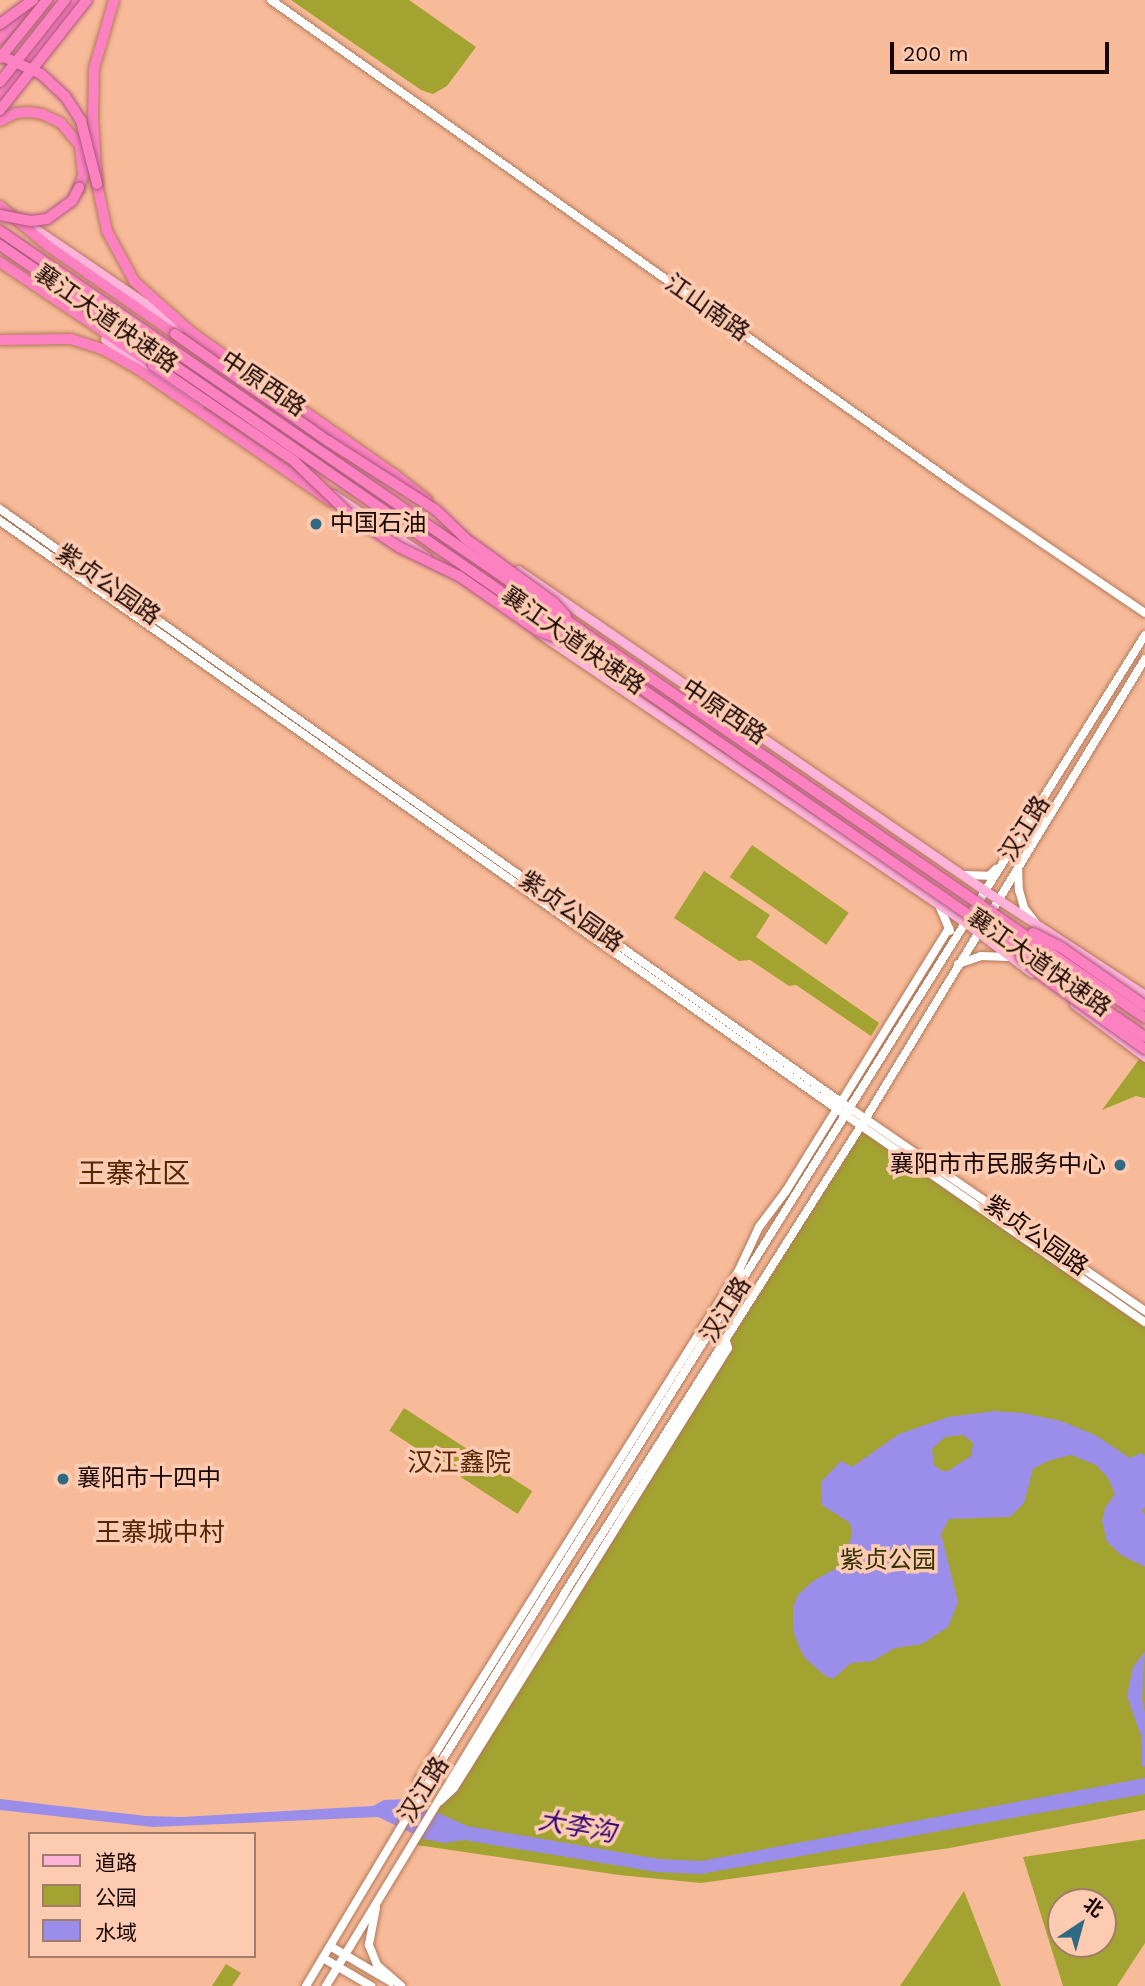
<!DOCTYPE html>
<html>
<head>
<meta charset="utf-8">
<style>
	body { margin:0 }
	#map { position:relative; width:1145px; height:1986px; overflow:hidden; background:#f8bb9a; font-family:"Work Sans","Noto Sans SC",sans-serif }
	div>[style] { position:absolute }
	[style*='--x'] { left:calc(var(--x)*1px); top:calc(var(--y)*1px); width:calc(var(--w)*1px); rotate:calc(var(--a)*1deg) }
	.green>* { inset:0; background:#a3a331; transform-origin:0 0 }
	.water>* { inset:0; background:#9b8dea }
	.roads { filter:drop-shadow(0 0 2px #b2795a) drop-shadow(0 0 2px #b2795a) }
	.secondary>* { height:8px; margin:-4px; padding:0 4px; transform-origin:4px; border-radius:4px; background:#fff }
	.primary>* { height:9px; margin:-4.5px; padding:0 4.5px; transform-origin:4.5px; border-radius:4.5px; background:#fdb3da }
	.highway>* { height:10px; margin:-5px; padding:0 5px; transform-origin:5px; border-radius:5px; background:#fb81c1 }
	.bridges { filter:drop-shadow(0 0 2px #ac567d) drop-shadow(0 0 2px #ac567d) }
	.highway-bridge>* { height:10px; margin:-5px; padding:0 5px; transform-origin:5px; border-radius:5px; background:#fb81c1 }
	.dots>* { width:19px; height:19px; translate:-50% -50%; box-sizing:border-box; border:4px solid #fdcbb1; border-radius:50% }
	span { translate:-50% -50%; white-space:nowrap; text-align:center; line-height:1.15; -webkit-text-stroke:7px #fdcbb1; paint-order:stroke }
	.street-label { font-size:24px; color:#190500 }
	.poi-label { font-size:24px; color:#190500 }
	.left { translate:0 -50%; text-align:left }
	.right { translate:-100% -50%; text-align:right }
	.park-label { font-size:24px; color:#313100 }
	.neighbourhood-label { font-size:26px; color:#562504 }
	.water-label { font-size:26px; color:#310476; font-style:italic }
	.quarter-label { font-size:28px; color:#562504 }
	.legend { position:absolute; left:28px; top:1832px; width:228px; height:126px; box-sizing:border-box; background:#fdcbb1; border:2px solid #a27c6a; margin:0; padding:9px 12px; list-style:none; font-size:21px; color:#190500 }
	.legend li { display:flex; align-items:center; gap:14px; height:35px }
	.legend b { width:35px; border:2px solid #a27c6a }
	.north { position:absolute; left:1047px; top:1888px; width:70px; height:70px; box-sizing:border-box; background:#fdcbb1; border:2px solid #a27c6a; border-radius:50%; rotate:36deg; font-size:19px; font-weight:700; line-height:28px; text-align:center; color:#190500 }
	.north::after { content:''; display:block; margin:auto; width:24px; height:32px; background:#2f6982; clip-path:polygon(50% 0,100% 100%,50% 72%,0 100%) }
	.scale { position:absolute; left:890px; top:42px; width:219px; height:32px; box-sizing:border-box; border:4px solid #190500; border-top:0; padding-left:9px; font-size:21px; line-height:24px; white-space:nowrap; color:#190500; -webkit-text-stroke:5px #fdcbb1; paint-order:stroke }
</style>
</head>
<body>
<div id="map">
	<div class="green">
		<div style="clip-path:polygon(291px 0,409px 0,476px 47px,447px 86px,433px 94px,421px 90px)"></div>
		<div style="left:752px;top:845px;width:118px;height:39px;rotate:35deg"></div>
		<div style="clip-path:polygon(704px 871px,770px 915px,756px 937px,879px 1023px,871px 1036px,796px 985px,789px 986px,750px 960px,739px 961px,674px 918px)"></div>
		<div style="clip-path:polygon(1140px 1058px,1145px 1061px,1145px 1098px,1136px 1096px,1102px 1110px)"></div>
		<div style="clip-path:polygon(861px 1126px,898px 1155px,1145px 1326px,1145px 1810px,950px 1848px,701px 1883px,619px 1875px,410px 1844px)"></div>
		<div style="left:404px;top:1408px;width:153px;height:27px;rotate:33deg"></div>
		<div style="clip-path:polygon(evenodd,1145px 1839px,1145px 1943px,1117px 1986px,1063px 1986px,1023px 1857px,1145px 1839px,1061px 1902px,1103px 1902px,1103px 1944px,1061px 1944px,1061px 1902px)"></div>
		<div style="clip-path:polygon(964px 1891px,1001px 1986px,900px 1986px)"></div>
		<div style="clip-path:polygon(226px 1964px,241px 1973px,232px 1986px,212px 1986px)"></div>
	</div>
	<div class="water">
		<div style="clip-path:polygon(evenodd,995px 1411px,1023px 1413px,1061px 1421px,1095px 1435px,1130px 1458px,1141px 1453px,1145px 1456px,1145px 1507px,1142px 1511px,1145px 1515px,1145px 1567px,1121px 1555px,1107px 1542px,1102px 1521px,1105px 1508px,1115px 1494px,1108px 1478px,1096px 1465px,1071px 1455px,1048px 1461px,1033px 1469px,1024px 1503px,1010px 1517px,949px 1519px,941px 1534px,958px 1602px,948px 1627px,922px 1644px,895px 1648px,873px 1661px,851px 1663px,833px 1679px,824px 1675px,805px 1658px,799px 1647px,793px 1630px,793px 1607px,798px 1595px,813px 1581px,835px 1569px,845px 1559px,852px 1534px,850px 1523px,822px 1505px,821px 1482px,841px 1461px,852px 1467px,899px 1434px,948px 1417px,995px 1411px,963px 1435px,973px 1443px,971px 1456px,948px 1471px,942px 1471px,934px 1465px,932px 1449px,945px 1437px,963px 1435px)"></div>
		<div style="clip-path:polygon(1145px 1651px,1142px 1699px,1145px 1712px,1145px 1766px,1142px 1767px,1142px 1739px,1127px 1696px,1133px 1667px)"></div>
		<div style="clip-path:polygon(1145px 1778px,1145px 1794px,701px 1874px,656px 1872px,464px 1840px,444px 1843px,424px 1839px,378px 1817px,153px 1827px,0 1810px,0 1799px,146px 1816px,182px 1817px,373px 1806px,384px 1800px,408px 1799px,467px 1826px,659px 1859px,701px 1861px)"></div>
	</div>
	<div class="roads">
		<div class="secondary">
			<div style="--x:271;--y:0;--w:845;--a:35.27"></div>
			<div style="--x:961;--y:488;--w:222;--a:34.2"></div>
			<div style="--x:0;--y:509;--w:1029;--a:35.19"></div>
			<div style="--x:841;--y:1102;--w:369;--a:34.5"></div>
			<div style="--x:0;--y:521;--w:1023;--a:35.09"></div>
			<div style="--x:837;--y:1109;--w:374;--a:34.7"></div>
			<div style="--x:1018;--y:866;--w:24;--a:88"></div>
			<div style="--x:1019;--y:890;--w:19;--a:74"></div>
			<div style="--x:1024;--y:908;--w:18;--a:52"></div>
			<div style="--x:964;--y:875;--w:25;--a:2"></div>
			<div style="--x:989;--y:876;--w:10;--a:-45"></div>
			<div style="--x:939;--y:905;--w:28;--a:67"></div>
			<div style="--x:958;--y:964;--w:24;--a:-19"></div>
			<div style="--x:981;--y:956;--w:28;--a:2"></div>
			<div style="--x:419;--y:1797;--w:16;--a:-94"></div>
			<div style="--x:418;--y:1781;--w:603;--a:-57.86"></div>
			<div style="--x:739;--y:1270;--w:47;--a:-65.1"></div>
			<div style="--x:759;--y:1227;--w:45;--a:-53.1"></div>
			<div style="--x:786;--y:1191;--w:309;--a:-58.2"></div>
			<div style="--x:440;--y:1801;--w:19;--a:-43"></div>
			<div style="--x:454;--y:1788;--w:518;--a:-58.09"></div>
			<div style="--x:728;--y:1348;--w:10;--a:-107"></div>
			<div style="--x:376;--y:1908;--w:38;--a:101"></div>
			<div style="--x:369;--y:1945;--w:22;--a:68"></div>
			<div style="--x:377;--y:1965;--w:32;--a:41"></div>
			<div style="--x:330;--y:1946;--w:71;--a:30.5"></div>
			<div style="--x:323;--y:1958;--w:56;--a:30.3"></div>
			<div style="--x:306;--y:1986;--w:220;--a:-59.1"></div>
			<div style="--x:419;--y:1797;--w:1370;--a:-58"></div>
			<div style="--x:326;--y:1986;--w:459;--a:-58.7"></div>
			<div style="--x:564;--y:1594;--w:564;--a:-57.61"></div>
			<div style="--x:866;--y:1118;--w:537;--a:-58.71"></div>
		</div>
		<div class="primary">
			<div style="--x:24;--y:221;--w:189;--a:34.2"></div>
			<div style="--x:105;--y:339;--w:115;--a:35.1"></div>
			<div style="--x:333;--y:494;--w:112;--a:33.7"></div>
			<div style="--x:518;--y:570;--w:569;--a:34.47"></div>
			<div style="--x:987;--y:892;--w:189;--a:33.1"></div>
			<div style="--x:539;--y:633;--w:516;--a:34.18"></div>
			<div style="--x:966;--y:923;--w:83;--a:37.1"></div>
			<div style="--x:1074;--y:1004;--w:89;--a:36.7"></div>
		</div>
		<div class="highway">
			<div style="--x:114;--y:0;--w:72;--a:106.2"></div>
			<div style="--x:94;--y:69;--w:49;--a:91.2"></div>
			<div style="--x:93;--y:118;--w:66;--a:86.5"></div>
			<div style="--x:97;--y:184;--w:48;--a:78"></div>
			<div style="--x:107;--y:231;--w:57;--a:61.6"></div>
			<div style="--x:134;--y:281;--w:76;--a:41.8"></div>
			<div style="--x:191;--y:332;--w:248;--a:35"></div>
			<div style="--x:394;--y:474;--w:42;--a:38.2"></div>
			<div style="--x:0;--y:39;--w:40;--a:-50"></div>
			<div style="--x:0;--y:97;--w:124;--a:-51.6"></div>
			<div style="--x:0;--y:121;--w:18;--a:-27"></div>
			<div style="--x:16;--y:113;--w:13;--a:-4"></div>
			<div style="--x:29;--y:112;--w:13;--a:9"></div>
			<div style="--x:42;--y:114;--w:21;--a:25"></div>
			<div style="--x:61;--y:123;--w:30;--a:50"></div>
			<div style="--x:80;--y:146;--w:29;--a:84"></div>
			<div style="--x:83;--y:175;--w:14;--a:107"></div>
			<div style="--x:0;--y:206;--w:62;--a:39.8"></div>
			<div style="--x:48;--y:246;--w:155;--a:34.7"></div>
			<div style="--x:0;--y:262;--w:184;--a:33.9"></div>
			<div style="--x:0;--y:340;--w:71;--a:-0.8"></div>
			<div style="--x:71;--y:339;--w:33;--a:18"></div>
			<div style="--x:102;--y:349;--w:41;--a:29.1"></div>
			<div style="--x:138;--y:369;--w:234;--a:34.4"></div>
		</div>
	</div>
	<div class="bridges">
		<div class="highway-bridge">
			<div style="--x:0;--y:24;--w:41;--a:-36"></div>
			<div style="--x:0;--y:55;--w:45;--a:24.9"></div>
			<div style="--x:41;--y:74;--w:33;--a:43"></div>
			<div style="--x:65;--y:96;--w:30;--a:57"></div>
			<div style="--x:81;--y:121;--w:65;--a:75.7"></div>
			<div style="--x:0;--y:58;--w:75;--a:-51"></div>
			<div style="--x:0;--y:82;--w:105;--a:-51.6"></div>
			<div style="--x:0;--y:110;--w:140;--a:-51.7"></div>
			<div style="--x:0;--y:215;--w:32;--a:11"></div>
			<div style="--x:31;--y:221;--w:16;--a:-7"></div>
			<div style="--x:47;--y:219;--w:31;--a:-36"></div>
			<div style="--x:72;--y:201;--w:15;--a:-62"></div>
			<div style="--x:0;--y:231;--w:1389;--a:34.5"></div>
			<div style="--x:0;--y:245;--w:1392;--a:34.67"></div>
			<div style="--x:175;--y:334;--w:187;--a:35"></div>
			<div style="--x:328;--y:441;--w:128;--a:32.6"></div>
			<div style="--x:436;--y:510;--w:42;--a:44"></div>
			<div style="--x:466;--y:539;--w:107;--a:35.9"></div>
			<div style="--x:553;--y:602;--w:19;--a:47"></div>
			<div style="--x:153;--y:365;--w:171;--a:34.2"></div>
			<div style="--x:294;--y:461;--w:75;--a:43.9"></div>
			<div style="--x:348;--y:513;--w:61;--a:33.7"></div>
			<div style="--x:399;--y:547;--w:67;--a:25.8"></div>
			<div style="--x:459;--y:576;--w:95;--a:34.7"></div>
			<div style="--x:537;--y:630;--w:26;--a:21"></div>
			<div style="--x:1033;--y:933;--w:33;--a:27"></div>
			<div style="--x:1062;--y:948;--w:101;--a:34.9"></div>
			<div style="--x:1021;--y:957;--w:32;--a:41"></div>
			<div style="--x:1045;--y:978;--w:123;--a:35.4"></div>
		</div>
	</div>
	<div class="dots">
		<div style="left:316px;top:524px;background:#2f6982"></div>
		<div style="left:1120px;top:1165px;background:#2f6982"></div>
		<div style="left:63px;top:1479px;background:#2f6982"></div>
	</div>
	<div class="street-label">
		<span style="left:707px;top:308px;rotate:35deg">江山南路</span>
		<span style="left:106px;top:319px;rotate:35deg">襄江大道快速路</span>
		<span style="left:263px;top:384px;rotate:34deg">中原西路</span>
		<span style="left:108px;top:585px;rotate:35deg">紫贞公园路</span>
		<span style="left:573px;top:641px;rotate:35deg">襄江大道快速路</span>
		<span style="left:724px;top:712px;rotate:34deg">中原西路</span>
		<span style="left:1025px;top:829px;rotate:-58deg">汉江路</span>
		<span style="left:571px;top:912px;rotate:35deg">紫贞公园路</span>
		<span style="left:1039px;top:963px;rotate:35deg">襄江大道快速路</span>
		<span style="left:1036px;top:1236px;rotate:35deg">紫贞公园路</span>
		<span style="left:726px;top:1310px;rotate:-58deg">汉江路</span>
		<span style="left:424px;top:1790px;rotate:-58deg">汉江路</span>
	</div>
	<div class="poi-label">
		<span class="left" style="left:330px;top:524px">中国石油</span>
		<span class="right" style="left:1106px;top:1165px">襄阳市市民服务中心</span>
		<span class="left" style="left:77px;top:1479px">襄阳市十四中</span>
	</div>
	<div class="park-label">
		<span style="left:888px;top:1561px">紫贞公园</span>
	</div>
	<div class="neighbourhood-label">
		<span style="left:459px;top:1463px">汉江鑫院</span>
		<span style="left:160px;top:1533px">王寨城中村</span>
	</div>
	<div class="water-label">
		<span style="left:577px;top:1827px;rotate:10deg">大李沟</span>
	</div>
	<div class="quarter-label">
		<span style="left:134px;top:1174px">王寨社区</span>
	</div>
	<ul class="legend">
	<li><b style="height:9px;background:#fdb3da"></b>道路</li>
	<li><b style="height:19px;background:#a3a331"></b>公园</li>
	<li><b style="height:19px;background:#9b8dea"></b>水域</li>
	</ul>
	<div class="north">北</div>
	<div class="scale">200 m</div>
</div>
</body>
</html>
